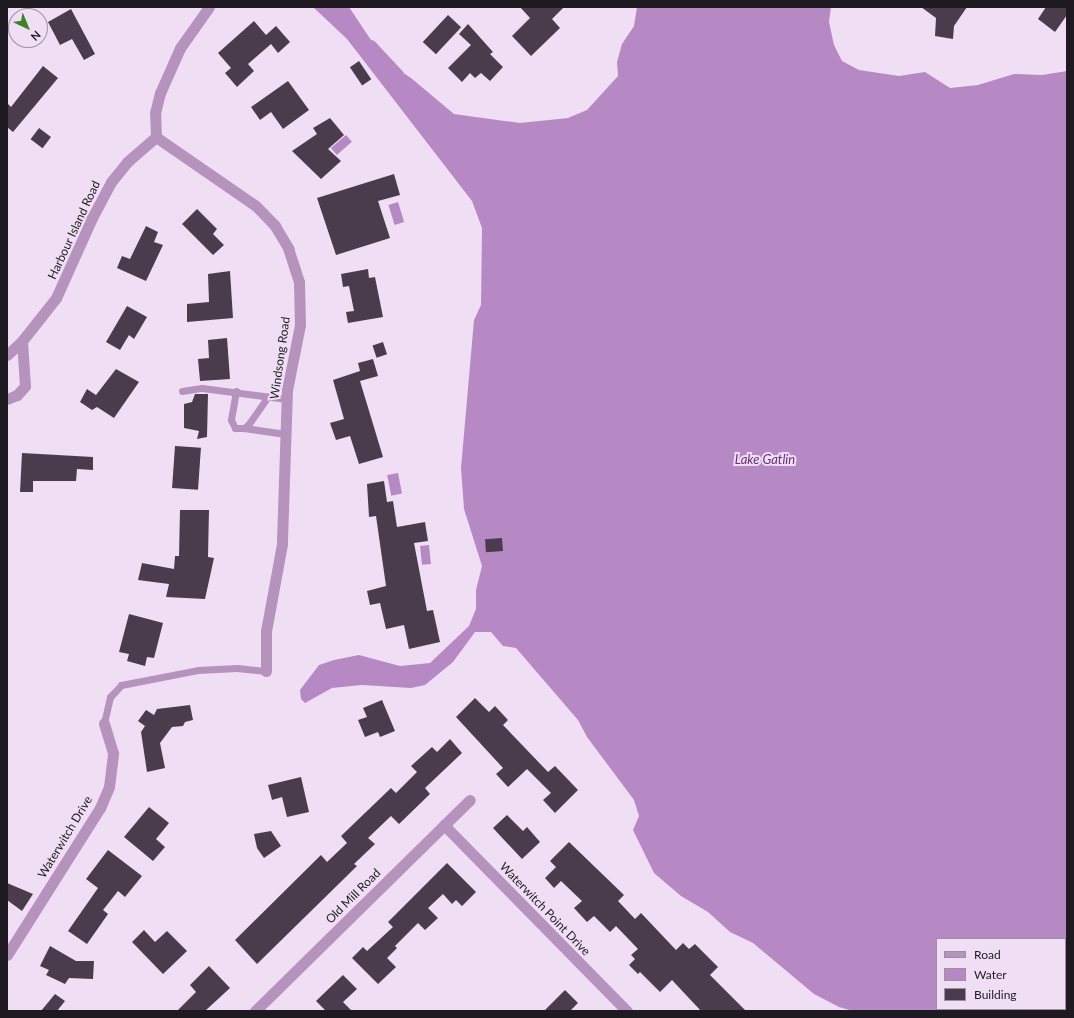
<!DOCTYPE html>
<html>
<head>
<meta charset="utf-8">
<style>
	body { margin:0 }
	#map { position:relative; width:1074px; height:1018px; overflow:hidden; background:#f0dff4; font-family:Lato,sans-serif }
	div>[style] { position:absolute }
	[style*='--x'] { left:calc(var(--x)*1px); top:calc(var(--y)*1px); width:calc(var(--w)*1px); rotate:calc(var(--a)*1deg) }
	.water>* { inset:0; background:#b789c4; transform-origin:0 0 }
	.canal>* { height:12px; margin:-6px; padding:0 6px; transform-origin:6px; border-radius:6px; background:#b789c4 }
	.building>* { inset:0; background:#4a3c4d; transform-origin:0 0 }
	.service>* { height:7px; margin:-3.5px; padding:0 3.5px; transform-origin:3.5px; border-radius:3.5px; background:#b593bd }
	.minor>* { height:11px; margin:-5.5px; padding:0 5.5px; transform-origin:5.5px; border-radius:5.5px; background:#b593bd }
	span { translate:-50% -50%; white-space:nowrap; text-align:center; line-height:1.15; -webkit-text-stroke:4px #f0dff4; paint-order:stroke }
	.street-label { font-size:12px; color:#1f1a21 }
	.water-label { font-size:13px; color:#692f77; font-style:italic }
	.frame { position:absolute; inset:0; border:8px solid #1f1a21; pointer-events:none }
	.legend { position:absolute; left:936px; top:938px; width:130px; height:72px; box-sizing:border-box; background:#f0dff4; border:1px solid #9c90a0; margin:0; padding:5px 7px; list-style:none; font-size:12px; color:#1f1a21 }
	.legend li { display:flex; align-items:center; gap:8px; height:20px }
	.legend b { width:20px; border:1px solid #9c90a0 }
	.north { position:absolute; left:8px; top:8px; width:40px; height:40px; box-sizing:border-box; background:#f0dff4; border:1px solid #9c90a0; border-radius:50%; rotate:136deg; font-size:11px; font-weight:700; line-height:16px; text-align:center; color:#1f1a21 }
	.north::after { content:''; display:block; margin:auto; width:14px; height:18px; background:#3c8226; clip-path:polygon(50% 0,100% 100%,50% 72%,0 100%) }
</style>
</head>
<body>
<div id="map">
	<div class="water">
		<div style="clip-path:polygon(evenodd,313px 7px,349px 7px,385px 61px,411px 78px,454px 114px,520px 123px,568px 118px,587px 110px,618px 76px,617px 62px,622px 44px,634px 26px,637px 7px,831px 7px,829px 22px,834px 45px,842px 61px,859px 70px,899px 76px,925px 72px,950px 88px,978px 85px,1014px 74px,1042px 75px,1067px 71px,1067px 1011px,853px 1011px,839px 1007px,814px 994px,753px 943px,730px 932px,708px 912px,681px 896px,654px 873px,633px 830px,639px 816px,634px 800px,587px 737px,578px 720px,516px 648px,503px 646px,491px 632px,475px 632px,453px 662px,425px 685px,411px 688px,362px 685px,332px 688px,305px 703px,301px 699px,300px 690px,319px 665px,334px 660px,359px 655px,400px 666px,430px 663px,469px 626px,476px 609px,476px 590px,482px 566px,464px 509px,461px 468px,474px 320px,481px 305px,482px 228px,472px 201px,347px 39px,313px 7px,937px 939px,1065px 939px,1065px 1009px,937px 1009px,937px 939px)"></div>
		<div style="left:346px;top:135px;width:9px;height:20px;rotate:49deg"></div>
		<div style="left:398px;top:202px;width:21px;height:10px;rotate:73deg"></div>
		<div style="left:398px;top:473px;width:21px;height:11px;rotate:79deg"></div>
		<div style="left:429px;top:545px;width:19px;height:9px;rotate:84deg"></div>
	</div>
	<div class="canal">
		<div style="--x:371;--y:46;--w:40;--a:47"></div>
	</div>
	<div class="building">
		<div style="clip-path:polygon(520px 7px,564px 7px,552px 19px,560px 28px,531px 56px,512px 36px,530px 18px)"></div>
		<div style="clip-path:polygon(921px 7px,967px 7px,954px 26px,953px 39px,935px 36px,936px 18px)"></div>
		<div style="clip-path:polygon(1046px 7px,1067px 7px,1067px 15px,1055px 32px,1038px 19px)"></div>
		<div style="clip-path:polygon(71px 9px,95px 54px,84px 60px,72px 39px,60px 45px,48px 22px)"></div>
		<div style="left:448px;top:15px;width:18px;height:37px;rotate:43deg"></div>
		<div style="clip-path:polygon(254px 21px,266px 35px,276px 26px,290px 42px,278px 53px,271px 44px,248px 64px,254px 71px,237px 87px,225px 73px,231px 68px,218px 53px)"></div>
		<div style="clip-path:polygon(468px 24px,493px 52px,490px 54px,503px 67px,490px 81px,481px 73px,475px 78px,470px 73px,462px 82px,448px 68px,471px 45px,459px 34px)"></div>
		<div style="left:359px;top:61px;width:22px;height:11px;rotate:56deg"></div>
		<div style="clip-path:polygon(43px 66px,58px 78px,13px 132px,7px 127px,7px 103px,11px 107px)"></div>
		<div style="clip-path:polygon(288px 81px,309px 110px,283px 129px,271px 112px,260px 120px,251px 107px)"></div>
		<div style="clip-path:polygon(330px 118px,344px 135px,328px 149px,341px 161px,321px 179px,292px 151px,317px 134px,313px 128px)"></div>
		<div style="left:39px;top:128px;width:15px;height:14px;rotate:37deg"></div>
		<div style="clip-path:polygon(394px 174px,400px 195px,378px 201px,390px 238px,336px 255px,317px 198px)"></div>
		<div style="clip-path:polygon(197px 209px,217px 229px,213px 234px,224px 245px,213px 255px,182px 224px)"></div>
		<div style="clip-path:polygon(146px 226px,158px 232px,154px 242px,163px 245px,146px 281px,117px 268px,122px 256px,130px 259px)"></div>
		<div style="clip-path:polygon(368px 269px,369px 278px,375px 277px,383px 317px,348px 323px,346px 312px,354px 311px,349px 286px,343px 287px,341px 274px)"></div>
		<div style="clip-path:polygon(230px 271px,233px 318px,187px 322px,187px 304px,209px 302px,208px 274px)"></div>
		<div style="clip-path:polygon(127px 306px,147px 317px,134px 339px,129px 335px,120px 350px,106px 342px)"></div>
		<div style="clip-path:polygon(227px 338px,230px 379px,200px 381px,198px 359px,209px 358px,208px 340px)"></div>
		<div style="left:383px;top:342px;width:13px;height:11px;rotate:72deg"></div>
		<div style="clip-path:polygon(373px 359px,378px 376px,360px 381px,383px 457px,359px 464px,350px 436px,336px 440px,330px 423px,344px 419px,333px 380px,360px 371px,358px 363px)"></div>
		<div style="clip-path:polygon(116px 369px,139px 382px,114px 418px,97px 407px,92px 410px,80px 402px,87px 389px,96px 395px)"></div>
		<div style="clip-path:polygon(195px 394px,208px 394px,207px 437px,197px 439px,199px 431px,184px 428px,184px 404px,192px 402px)"></div>
		<div style="left:175px;top:446px;width:26px;height:42px;rotate:4deg"></div>
		<div style="clip-path:polygon(22px 453px,93px 457px,93px 470px,77px 469px,76px 481px,33px 481px,33px 492px,20px 492px)"></div>
		<div style="clip-path:polygon(384px 481px,387px 502px,393px 501px,397px 527px,425px 522px,428px 541px,414px 543px,427px 611px,433px 610px,440px 642px,409px 649px,404px 625px,386px 629px,380px 603px,370px 605px,367px 591px,386px 586px,376px 516px,369px 517px,367px 484px)"></div>
		<div style="clip-path:polygon(180px 510px,209px 510px,208px 557px,214px 558px,205px 599px,166px 597px,169px 584px,138px 580px,142px 563px,174px 569px,175px 556px,179px 556px)"></div>
		<div style="left:502px;top:538px;width:13px;height:17px;rotate:86deg"></div>
		<div style="clip-path:polygon(129px 614px,163px 623px,154px 658px,147px 657px,145px 666px,127px 661px,129px 654px,119px 652px)"></div>
		<div style="clip-path:polygon(475px 698px,489px 712px,495px 706px,508px 720px,503px 725px,548px 772px,555px 766px,578px 790px,555px 813px,543px 800px,551px 793px,527px 769px,508px 787px,496px 774px,503px 768px,456px 717px)"></div>
		<div style="clip-path:polygon(382px 700px,395px 731px,380px 737px,378px 732px,365px 737px,358px 720px,367px 717px,363px 708px)"></div>
		<div style="clip-path:polygon(190px 705px,193px 720px,185px 722px,183px 726px,172px 727px,160px 743px,165px 768px,147px 772px,141px 732px,145px 726px,138px 721px,146px 710px,154px 715px,157px 709px)"></div>
		<div style="clip-path:polygon(450px 739px,462px 753px,425px 788px,430px 794px,399px 824px,391px 816px,368px 838px,375px 844px,354px 864px,357px 866px,257px 964px,235px 940px,321px 855px,327px 862px,347px 843px,341px 836px,391px 788px,396px 793px,417px 772px,411px 766px,432px 747px,437px 752px)"></div>
		<div style="clip-path:polygon(301px 777px,309px 812px,287px 817px,282px 797px,272px 800px,268px 785px)"></div>
		<div style="clip-path:polygon(149px 807px,169px 823px,156px 839px,165px 847px,153px 861px,124px 837px)"></div>
		<div style="clip-path:polygon(507px 815px,523px 831px,527px 827px,540px 842px,522px 859px,493px 828px)"></div>
		<div style="clip-path:polygon(271px 831px,281px 846px,264px 858px,257px 848px,254px 834px)"></div>
		<div style="clip-path:polygon(569px 842px,624px 895px,618px 901px,635px 919px,641px 913px,676px 950px,683px 943px,689px 949px,695px 944px,718px 967px,710px 975px,746px 1011px,701px 1011px,672px 980px,660px 992px,640px 972px,638px 974px,629px 965px,635px 959px,631px 955px,638px 949px,616px 926px,610px 932px,594px 916px,587px 922px,574px 908px,582px 901px,561px 881px,554px 888px,545px 878px,556px 867px,550px 861px)"></div>
		<div style="clip-path:polygon(108px 850px,142px 876px,125px 897px,118px 891px,103px 910px,108px 914px,87px 944px,68px 931px,98px 888px,86px 879px)"></div>
		<div style="clip-path:polygon(447px 863px,476px 892px,462px 906px,456px 900px,452px 904px,443px 894px,428px 908px,438px 918px,425px 930px,418px 923px,395px 946px,397px 948px,387px 958px,396px 967px,378px 984px,352px 958px,363px 947px,367px 951px,393px 927px,388px 922px)"></div>
		<div style="clip-path:polygon(7px 883px,33px 894px,22px 911px,7px 900px)"></div>
		<div style="clip-path:polygon(144px 930px,155px 942px,167px 931px,187px 951px,163px 974px,132px 942px)"></div>
		<div style="clip-path:polygon(50px 946px,76px 961px,94px 961px,93px 979px,69px 978px,65px 984px,46px 975px,49px 970px,40px 966px)"></div>
		<div style="clip-path:polygon(209px 966px,230px 988px,205px 1011px,177px 1011px,196px 992px,190px 985px)"></div>
		<div style="clip-path:polygon(343px 975px,357px 989px,343px 1002px,352px 1011px,326px 1011px,316px 1001px)"></div>
		<div style="clip-path:polygon(565px 990px,578px 1003px,570px 1011px,544px 1011px)"></div>
		<div style="clip-path:polygon(55px 994px,65px 1001px,57px 1011px,41px 1011px)"></div>
	</div>
	<div class="service">
		<div style="--x:182;--y:391;--w:20;--a:-9"></div>
		<div style="--x:202;--y:388;--w:86;--a:7.4"></div>
		<div style="--x:236;--y:391;--w:29;--a:100"></div>
		<div style="--x:231;--y:420;--w:9;--a:63"></div>
		<div style="--x:235;--y:428;--w:9;--a:0"></div>
		<div style="--x:244;--y:428;--w:5;--a:-37"></div>
		<div style="--x:248;--y:425;--w:35;--a:-55"></div>
		<div style="--x:244;--y:428;--w:42;--a:8.1"></div>
		<div style="--x:104;--y:723;--w:27;--a:-77"></div>
		<div style="--x:110;--y:697;--w:16;--a:-47"></div>
		<div style="--x:121;--y:685;--w:78;--a:-11"></div>
		<div style="--x:198;--y:670;--w:39;--a:-3"></div>
		<div style="--x:237;--y:668;--w:29;--a:6"></div>
	</div>
	<div class="minor">
		<div style="--x:156;--y:137;--w:121;--a:34.6"></div>
		<div style="--x:256;--y:206;--w:28;--a:46"></div>
		<div style="--x:275;--y:226;--w:26;--a:59"></div>
		<div style="--x:288;--y:248;--w:36;--a:72"></div>
		<div style="--x:299;--y:282;--w:43;--a:88.7"></div>
		<div style="--x:300;--y:325;--w:66;--a:101.3"></div>
		<div style="--x:287;--y:390;--w:154;--a:91.9"></div>
		<div style="--x:282;--y:544;--w:88;--a:100.4"></div>
		<div style="--x:266;--y:631;--w:40;--a:90"></div>
		<div style="--x:156;--y:137;--w:24;--a:-92"></div>
		<div style="--x:155;--y:113;--w:21;--a:-76"></div>
		<div style="--x:160;--y:93;--w:49;--a:-66"></div>
		<div style="--x:180;--y:48;--w:50;--a:-54.7"></div>
		<div style="--x:7;--y:355;--w:21;--a:-43"></div>
		<div style="--x:22;--y:341;--w:55;--a:-51.7"></div>
		<div style="--x:56;--y:298;--w:88;--a:-65.8"></div>
		<div style="--x:92;--y:218;--w:41;--a:-62.2"></div>
		<div style="--x:111;--y:182;--w:26;--a:-51"></div>
		<div style="--x:127;--y:162;--w:38;--a:-41"></div>
		<div style="--x:7;--y:399;--w:11;--a:-22"></div>
		<div style="--x:17;--y:395;--w:12;--a:-48"></div>
		<div style="--x:25;--y:386;--w:45;--a:-93.8"></div>
		<div style="--x:444;--y:825;--w:261;--a:45.5"></div>
		<div style="--x:7;--y:955;--w:174;--a:-57.7"></div>
		<div style="--x:100;--y:808;--w:23;--a:-67"></div>
		<div style="--x:109;--y:787;--w:34;--a:-83"></div>
		<div style="--x:113;--y:753;--w:31;--a:-107"></div>
		<div style="--x:255;--y:1011;--w:301;--a:-44.5"></div>
	</div>
	<div class="street-label">
		<span style="left:74px;top:230px;rotate:-65deg">Harbour Island Road</span>
		<span style="left:280px;top:358px;rotate:-82deg">Windsong Road</span>
		<span style="left:65px;top:837px;rotate:-59deg">Waterwitch Drive</span>
		<span style="left:353px;top:896px;rotate:-45deg">Old Mill Road</span>
		<span style="left:545px;top:909px;rotate:46deg">Waterwitch Point Drive</span>
	</div>
	<div class="water-label">
		<span style="left:765px;top:459px">Lake Gatlin</span>
	</div>
	<div class="frame"></div>
	<ul class="legend">
	<li><b style="height:5px;background:#b593bd"></b>Road</li>
	<li><b style="height:11px;background:#b789c4"></b>Water</li>
	<li><b style="height:11px;background:#4a3c4d"></b>Building</li>
	</ul>
	<div class="north">N</div>
</div>
</body>
</html>
